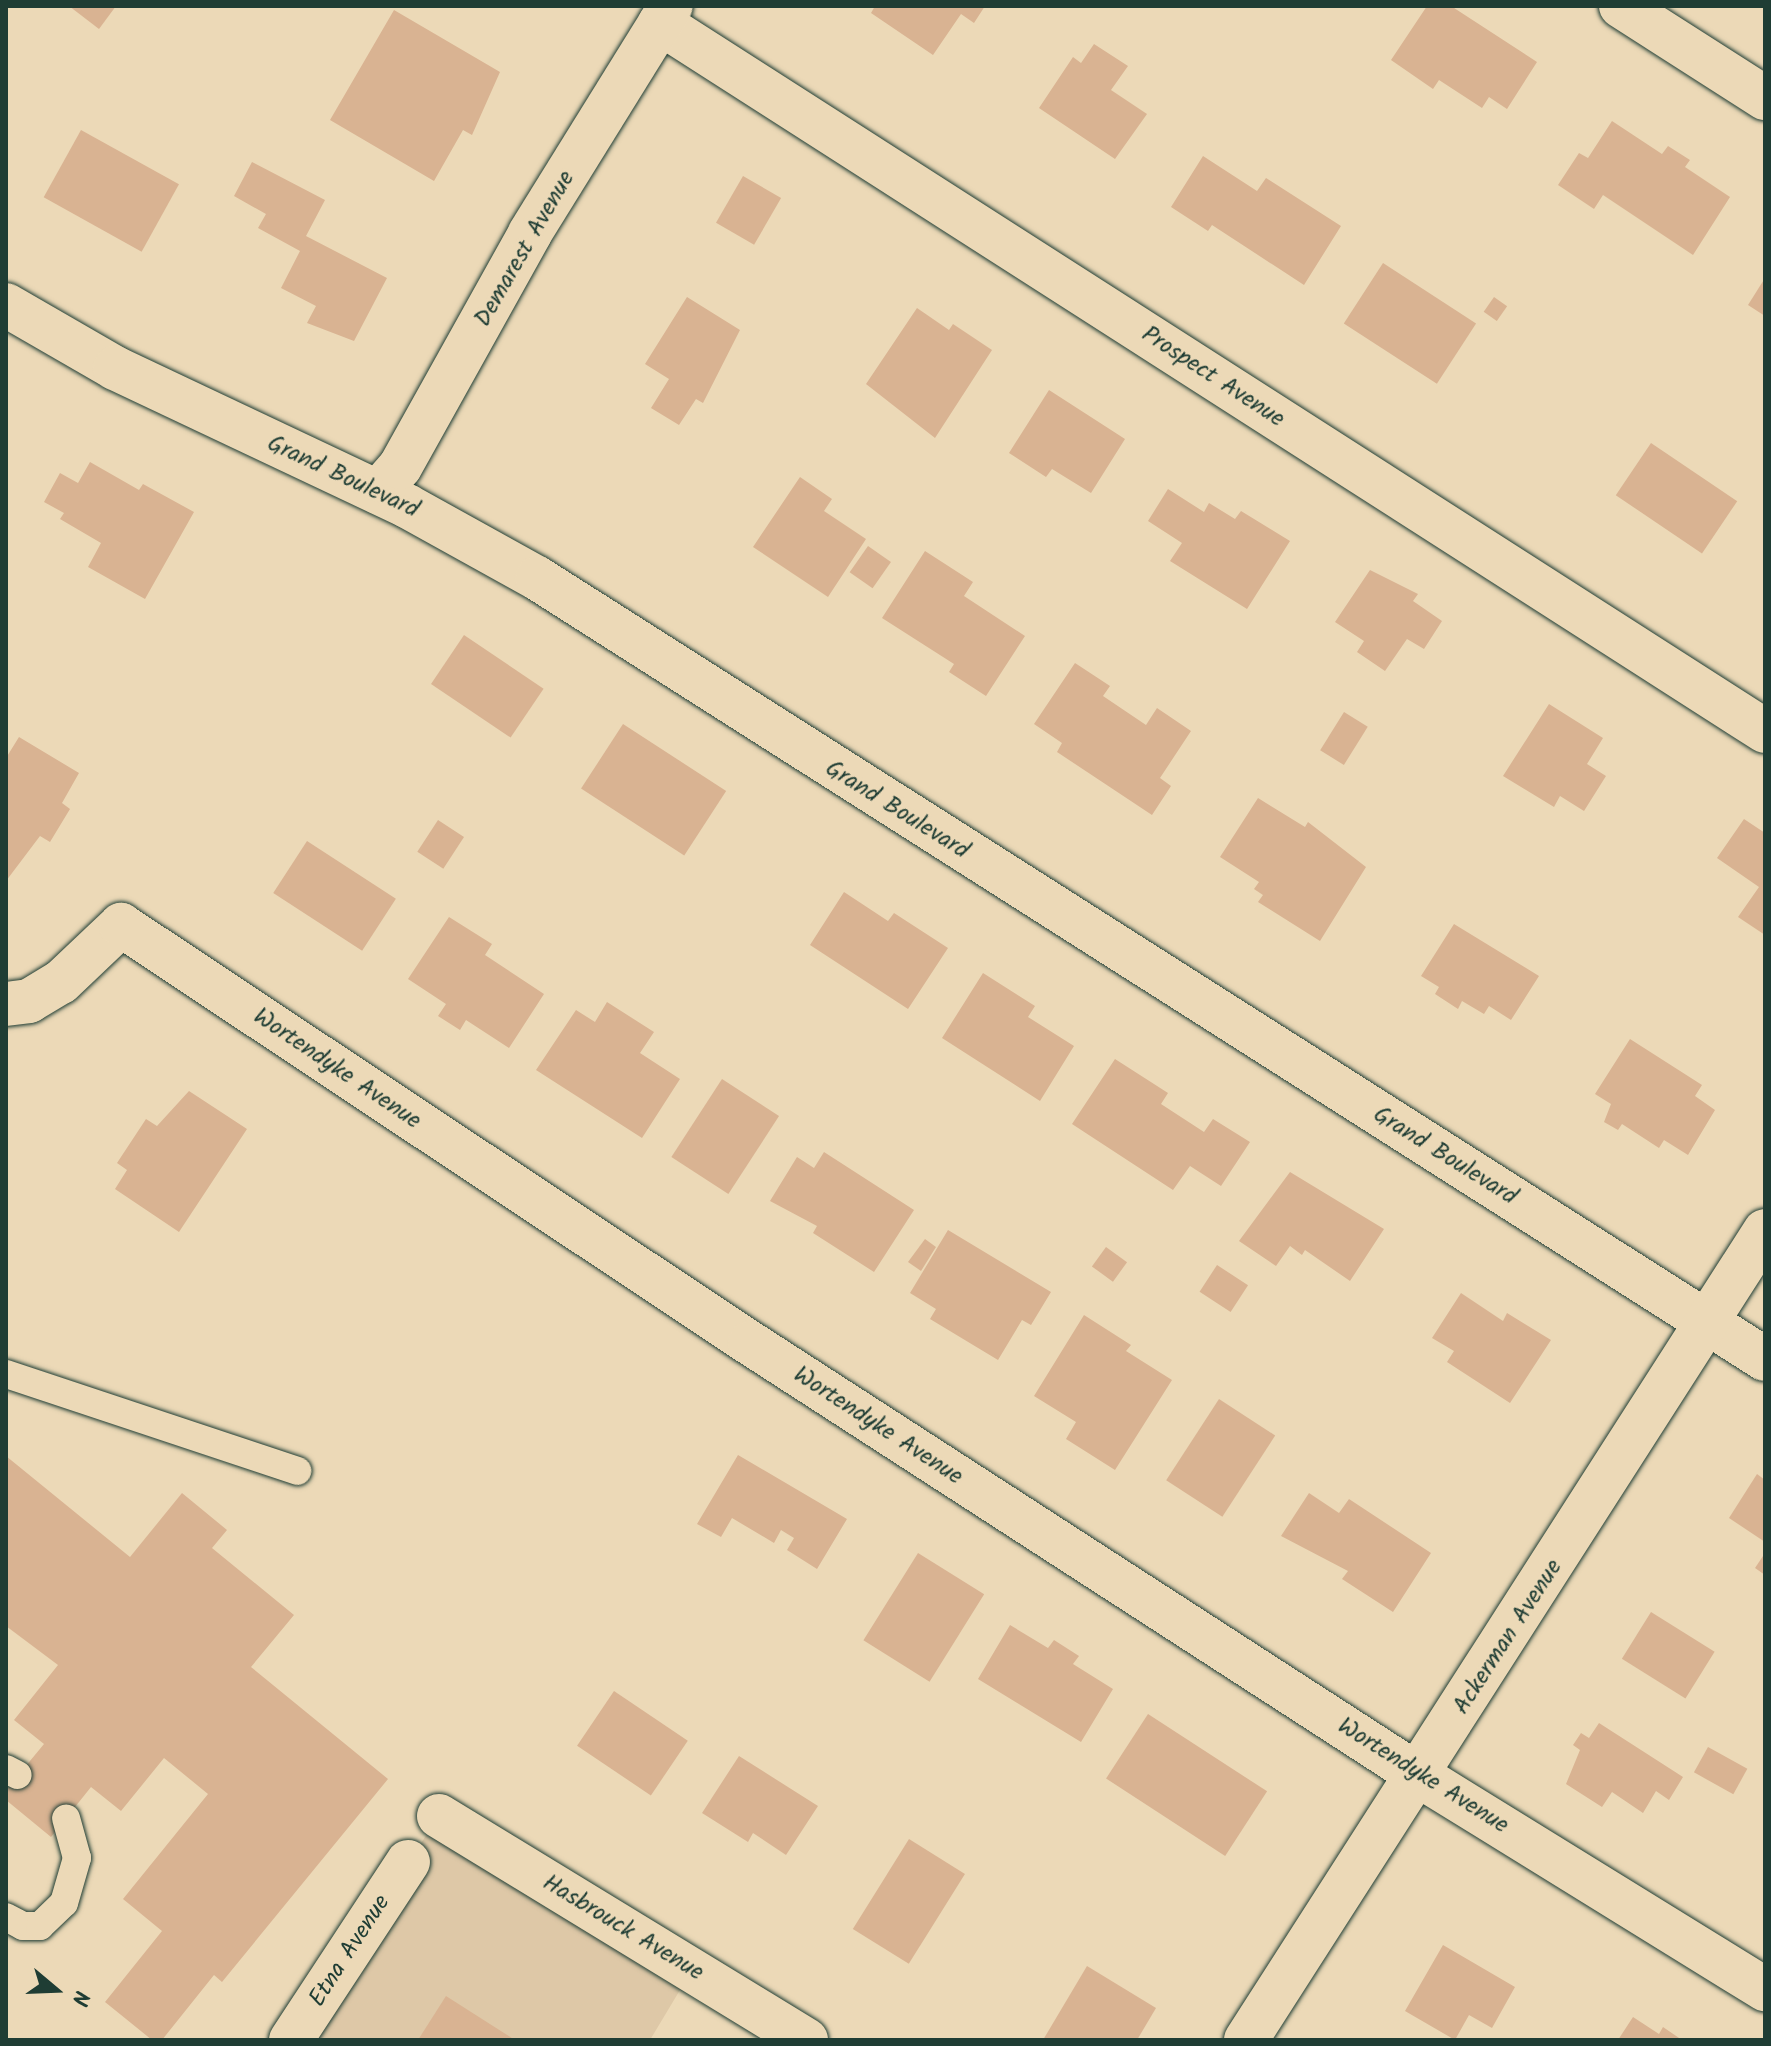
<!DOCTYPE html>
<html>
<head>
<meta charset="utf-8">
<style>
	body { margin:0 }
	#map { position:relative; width:1771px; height:2046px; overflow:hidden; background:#ecd9b7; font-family:Kalam,sans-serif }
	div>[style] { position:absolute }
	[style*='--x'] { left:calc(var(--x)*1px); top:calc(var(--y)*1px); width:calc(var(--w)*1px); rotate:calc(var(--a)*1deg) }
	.built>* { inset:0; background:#dec8a7 }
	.building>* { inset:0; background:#d9b392; transform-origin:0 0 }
	.roads { filter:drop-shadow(0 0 2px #1f3d34) drop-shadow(0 0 2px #1f3d34) }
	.lane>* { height:28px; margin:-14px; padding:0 14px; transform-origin:14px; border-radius:14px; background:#ecd9b7 }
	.street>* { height:44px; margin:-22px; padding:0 22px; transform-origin:22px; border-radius:22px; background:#ecd9b7 }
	span { translate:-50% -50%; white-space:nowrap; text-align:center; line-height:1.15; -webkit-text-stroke:6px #ecd9b7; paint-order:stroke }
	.street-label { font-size:24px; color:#1f3d34 }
	.frame { position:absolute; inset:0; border:8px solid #1f3d34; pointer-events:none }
	.north { position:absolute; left:16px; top:1950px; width:80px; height:80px; -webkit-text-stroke:6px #ecd9b7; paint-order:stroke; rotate:109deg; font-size:22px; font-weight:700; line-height:32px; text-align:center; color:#1f3d34 }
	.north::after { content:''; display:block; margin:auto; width:28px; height:36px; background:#1f3d34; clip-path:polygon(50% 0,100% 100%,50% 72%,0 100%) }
</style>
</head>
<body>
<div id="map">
	<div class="built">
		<div style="clip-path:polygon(439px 1816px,692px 1970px,650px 2040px,291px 2040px)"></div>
	</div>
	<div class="building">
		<div style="clip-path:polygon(69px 6px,116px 6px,99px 29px)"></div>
		<div style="clip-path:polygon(875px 6px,985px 6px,974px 23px,961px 14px,933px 55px,871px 13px)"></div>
		<div style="clip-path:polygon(1427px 6px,1451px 6px,1537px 62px,1507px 109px,1489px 97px,1482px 108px,1439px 80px,1433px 89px,1391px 60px)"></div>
		<div style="clip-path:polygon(394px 10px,500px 72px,472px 135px,463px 130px,434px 181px,330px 120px)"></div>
		<div style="clip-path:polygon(1094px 44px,1128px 66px,1111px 90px,1147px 114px,1115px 159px,1039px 108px,1073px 57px,1081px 63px)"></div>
		<div style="clip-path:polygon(1612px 121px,1662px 154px,1668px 146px,1690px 160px,1685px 167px,1730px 197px,1693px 255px,1603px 195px,1594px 209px,1558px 185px,1579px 153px,1588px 158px)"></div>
		<div style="left:81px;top:130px;width:112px;height:77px;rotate:29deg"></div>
		<div style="clip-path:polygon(1203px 156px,1257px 191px,1266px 178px,1341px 226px,1304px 285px,1212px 225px,1208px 231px,1171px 207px)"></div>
		<div style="clip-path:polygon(252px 162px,325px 200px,306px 236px,387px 278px,354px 341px,307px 323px,316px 306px,281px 288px,300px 251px,258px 228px,266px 214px,234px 196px)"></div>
		<div style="left:743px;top:176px;width:44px;height:54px;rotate:30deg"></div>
		<div style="left:1383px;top:263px;width:111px;height:72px;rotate:33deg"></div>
		<div style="clip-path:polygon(1765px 278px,1765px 316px,1748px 305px)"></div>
		<div style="clip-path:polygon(687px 297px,740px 330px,703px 403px,696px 399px,679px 425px,651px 408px,669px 379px,645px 364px)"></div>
		<div style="left:1494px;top:297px;width:16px;height:18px;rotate:35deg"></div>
		<div style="clip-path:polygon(917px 308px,949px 330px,953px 324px,992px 350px,935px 438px,866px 384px)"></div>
		<div style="clip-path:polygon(1049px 390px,1125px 439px,1091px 493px,1052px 469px,1046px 477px,1009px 453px)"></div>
		<div style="left:1651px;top:443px;width:104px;height:63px;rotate:34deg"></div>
		<div style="clip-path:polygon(90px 462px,139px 490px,143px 484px,194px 512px,145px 599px,88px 567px,101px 543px,60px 519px,64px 513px,44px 502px,60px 473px,78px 483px)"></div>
		<div style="clip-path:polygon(800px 477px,832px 499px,824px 511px,866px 539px,828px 597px,753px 547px)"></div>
		<div style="clip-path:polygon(1168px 489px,1204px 512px,1209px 503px,1235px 519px,1241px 511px,1290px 541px,1247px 609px,1170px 561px,1182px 543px,1148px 521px)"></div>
		<div style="left:868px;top:546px;width:28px;height:32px;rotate:35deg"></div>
		<div style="clip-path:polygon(925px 551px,973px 582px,964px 596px,1025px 636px,986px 696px,949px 672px,954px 664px,882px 618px)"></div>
		<div style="clip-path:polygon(1370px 570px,1418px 594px,1413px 601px,1442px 621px,1424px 649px,1407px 639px,1385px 671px,1357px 652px,1364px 641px,1335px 622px)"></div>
		<div style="left:464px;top:635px;width:96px;height:59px;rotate:34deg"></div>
		<div style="clip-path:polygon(1075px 663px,1110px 686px,1103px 696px,1146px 725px,1157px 708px,1191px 731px,1160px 778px,1171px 786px,1152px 815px,1057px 752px,1062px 743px,1034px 724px)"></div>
		<div style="clip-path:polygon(1549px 704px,1603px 738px,1587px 764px,1606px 776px,1584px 811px,1560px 796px,1554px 807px,1503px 776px)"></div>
		<div style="left:1344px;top:712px;width:28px;height:45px;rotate:32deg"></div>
		<div style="left:623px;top:724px;width:123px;height:77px;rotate:33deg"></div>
		<div style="clip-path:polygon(19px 737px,79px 773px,62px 803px,70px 809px,50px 842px,40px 836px,6px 881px,6px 758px)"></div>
		<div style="clip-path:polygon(1258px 798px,1305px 827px,1308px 822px,1366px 867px,1320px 941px,1258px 902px,1263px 895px,1254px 889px,1259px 882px,1220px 857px)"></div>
		<div style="clip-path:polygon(1744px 819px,1765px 833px,1765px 935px,1738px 917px,1759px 887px,1717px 858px)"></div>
		<div style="left:438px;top:820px;width:31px;height:38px;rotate:33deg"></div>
		<div style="left:307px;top:841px;width:106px;height:62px;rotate:33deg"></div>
		<div style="clip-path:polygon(844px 892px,888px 921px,894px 913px,948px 948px,908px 1009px,810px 945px)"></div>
		<div style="clip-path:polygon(449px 917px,492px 944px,485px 955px,544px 994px,509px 1048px,466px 1020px,460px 1030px,438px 1016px,446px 1004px,408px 979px)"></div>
		<div style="clip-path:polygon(1454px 924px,1539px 976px,1511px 1020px,1489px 1006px,1484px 1014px,1462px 1001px,1458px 1009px,1435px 994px,1439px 987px,1421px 976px)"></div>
		<div style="clip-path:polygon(983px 973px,1035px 1006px,1028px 1017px,1074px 1046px,1040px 1101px,942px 1038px)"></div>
		<div style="clip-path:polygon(607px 1002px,654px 1032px,640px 1053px,680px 1079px,642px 1138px,536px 1070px,576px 1010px,595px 1022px)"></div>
		<div style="clip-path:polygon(1630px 1039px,1702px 1085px,1695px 1096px,1715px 1110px,1688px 1155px,1664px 1140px,1659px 1148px,1622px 1124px,1618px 1130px,1604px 1122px,1611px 1104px,1595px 1094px)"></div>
		<div style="clip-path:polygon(1115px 1059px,1168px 1093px,1161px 1104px,1204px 1132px,1213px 1119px,1250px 1142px,1221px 1186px,1190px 1166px,1173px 1190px,1072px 1124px)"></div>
		<div style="left:722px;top:1079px;width:68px;height:93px;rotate:33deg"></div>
		<div style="clip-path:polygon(189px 1091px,247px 1129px,179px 1232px,115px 1189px,127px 1170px,117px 1163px,146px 1119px,157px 1126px)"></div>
		<div style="clip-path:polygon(824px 1152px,914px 1210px,874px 1272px,813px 1233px,817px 1226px,770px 1201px,797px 1157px,814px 1168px)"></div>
		<div style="clip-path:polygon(1290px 1172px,1384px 1229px,1350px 1281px,1305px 1250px,1302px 1255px,1290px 1246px,1276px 1266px,1239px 1241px)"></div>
		<div style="clip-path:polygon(948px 1230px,1051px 1292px,1031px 1325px,1022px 1320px,998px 1360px,930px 1319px,936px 1309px,910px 1293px)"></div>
		<div style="clip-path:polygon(925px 1239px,936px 1247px,921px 1271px,908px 1262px)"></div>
		<div style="left:1106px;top:1247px;width:26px;height:24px;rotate:36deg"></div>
		<div style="left:1217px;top:1265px;width:37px;height:32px;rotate:33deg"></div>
		<div style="clip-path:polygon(1461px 1293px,1503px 1321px,1507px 1313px,1551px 1340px,1510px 1403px,1447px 1362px,1454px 1351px,1432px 1338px)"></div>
		<div style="clip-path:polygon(1084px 1315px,1131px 1345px,1126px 1351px,1172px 1380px,1115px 1470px,1066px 1439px,1076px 1422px,1034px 1396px)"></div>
		<div style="left:1219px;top:1399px;width:67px;height:97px;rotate:33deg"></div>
		<div style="clip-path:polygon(738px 1455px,847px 1519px,817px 1569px,787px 1550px,794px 1538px,781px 1530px,774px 1543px,732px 1518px,721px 1537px,697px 1524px)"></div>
		<div style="clip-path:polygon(6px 1456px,130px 1557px,182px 1493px,227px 1530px,212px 1548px,294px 1615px,251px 1667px,388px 1779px,222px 1982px,214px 1975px,162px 2040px,152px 2040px,105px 2002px,162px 1931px,123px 1899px,208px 1794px,164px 1758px,121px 1811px,91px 1787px,51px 1837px,6px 1800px,6px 1790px,44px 1744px,14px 1720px,58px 1665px,6px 1626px)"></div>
		<div style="clip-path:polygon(1757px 1474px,1765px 1480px,1765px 1542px,1729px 1518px)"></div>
		<div style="clip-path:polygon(1309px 1493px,1339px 1513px,1349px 1499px,1431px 1553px,1393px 1612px,1342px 1579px,1348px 1571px,1281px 1536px)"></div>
		<div style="left:918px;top:1553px;width:78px;height:103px;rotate:32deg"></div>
		<div style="clip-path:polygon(1765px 1553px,1765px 1575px,1755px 1568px)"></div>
		<div style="left:1651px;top:1612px;width:75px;height:55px;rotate:32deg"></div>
		<div style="clip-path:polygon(1010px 1625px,1048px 1648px,1054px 1640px,1079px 1656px,1073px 1664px,1113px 1689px,1081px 1742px,978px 1679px)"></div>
		<div style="left:614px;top:1691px;width:89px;height:66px;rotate:34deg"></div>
		<div style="left:1148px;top:1714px;width:142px;height:77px;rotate:33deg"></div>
		<div style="clip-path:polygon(1599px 1723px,1683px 1777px,1669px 1800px,1656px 1791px,1643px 1813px,1612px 1792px,1602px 1807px,1566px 1784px,1580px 1750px,1573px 1745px,1581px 1733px,1589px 1738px)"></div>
		<div style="left:1708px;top:1747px;width:45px;height:29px;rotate:29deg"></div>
		<div style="clip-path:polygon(739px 1756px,818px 1806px,786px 1855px,753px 1833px,748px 1842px,702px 1813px)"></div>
		<div style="left:909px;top:1839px;width:66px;height:106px;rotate:32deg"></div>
		<div style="clip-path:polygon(1443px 1945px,1515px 1987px,1492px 2028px,1469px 2015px,1455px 2040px,1405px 2011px)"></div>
		<div style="clip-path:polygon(1087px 1966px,1156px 2008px,1137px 2040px,1043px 2040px)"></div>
		<div style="clip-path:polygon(446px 1996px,515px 2040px,418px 2040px)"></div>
		<div style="clip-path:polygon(1633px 2017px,1659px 2034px,1663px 2027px,1682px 2040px,1618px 2040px)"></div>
	</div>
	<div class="roads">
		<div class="lane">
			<div style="--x:6;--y:1374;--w:307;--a:18.4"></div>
			<div style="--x:6;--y:1769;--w:13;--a:27"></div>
			<div style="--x:6;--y:1917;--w:19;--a:28"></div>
			<div style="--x:23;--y:1926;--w:17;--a:0"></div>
			<div style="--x:40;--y:1926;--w:33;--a:-44"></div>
			<div style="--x:64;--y:1903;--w:47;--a:-73.9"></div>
			<div style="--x:77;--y:1858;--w:41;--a:-105.4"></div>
		</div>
		<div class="street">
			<div style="--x:1621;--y:6;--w:171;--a:32.6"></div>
			<div style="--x:660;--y:23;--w:1312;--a:32.65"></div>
			<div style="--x:6;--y:305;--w:126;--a:30"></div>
			<div style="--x:115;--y:368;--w:323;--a:25.3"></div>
			<div style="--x:407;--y:506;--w:149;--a:29"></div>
			<div style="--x:537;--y:578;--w:1455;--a:32.46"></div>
			<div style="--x:378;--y:492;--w:33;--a:-49"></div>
			<div style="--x:400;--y:467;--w:268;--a:-60.9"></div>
			<div style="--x:530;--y:233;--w:267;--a:-58.2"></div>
			<div style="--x:6;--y:1004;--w:23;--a:-7"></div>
			<div style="--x:29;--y:1001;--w:37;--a:-31"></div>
			<div style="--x:61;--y:982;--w:83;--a:-43.5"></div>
			<div style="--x:121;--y:925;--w:755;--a:33.61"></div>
			<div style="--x:750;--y:1343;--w:796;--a:32.89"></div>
			<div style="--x:1418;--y:1775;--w:408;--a:31.7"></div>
			<div style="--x:439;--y:1816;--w:430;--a:31.4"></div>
			<div style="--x:291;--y:2040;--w:213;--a:-56.7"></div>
			<div style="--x:1246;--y:2040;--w:961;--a:-57.32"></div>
		</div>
	</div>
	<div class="street-label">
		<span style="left:525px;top:249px;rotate:-60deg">Demarest Avenue</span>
		<span style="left:1213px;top:377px;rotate:33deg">Prospect Avenue</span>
		<span style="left:343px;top:477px;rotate:25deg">Grand Boulevard</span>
		<span style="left:897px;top:810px;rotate:32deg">Grand Boulevard</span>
		<span style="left:337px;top:1069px;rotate:34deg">Wortendyke Avenue</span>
		<span style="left:1445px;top:1156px;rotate:32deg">Grand Boulevard</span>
		<span style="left:878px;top:1426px;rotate:33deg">Wortendyke Avenue</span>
		<span style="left:1508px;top:1637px;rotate:-57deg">Ackerman Avenue</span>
		<span style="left:1423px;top:1776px;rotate:32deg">Wortendyke Avenue</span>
		<span style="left:623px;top:1928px;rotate:31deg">Hasbrouck Avenue</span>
		<span style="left:350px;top:1951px;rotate:-57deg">Etna Avenue</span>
	</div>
	<div class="frame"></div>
	<div class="north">N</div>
</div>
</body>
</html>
